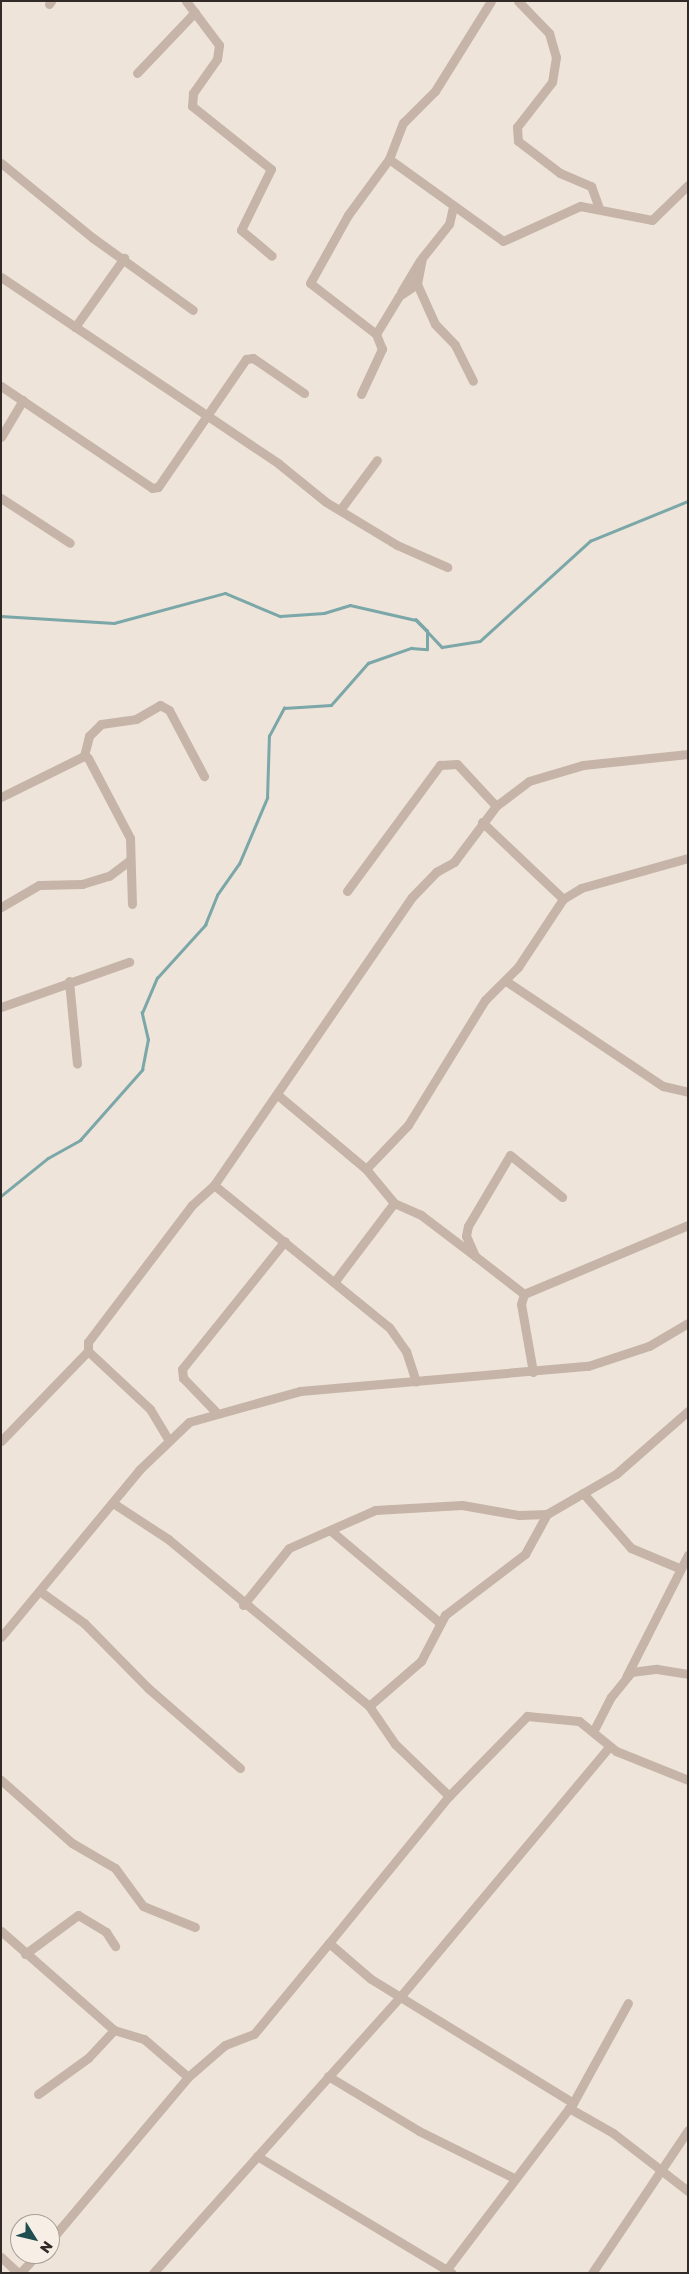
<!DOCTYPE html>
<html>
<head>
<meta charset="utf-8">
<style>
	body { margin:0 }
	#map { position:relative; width:689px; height:2274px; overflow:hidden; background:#eee4d9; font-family:"Golos Text",sans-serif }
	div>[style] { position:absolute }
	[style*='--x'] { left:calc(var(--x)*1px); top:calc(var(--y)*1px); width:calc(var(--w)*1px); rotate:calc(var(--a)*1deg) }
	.stream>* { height:2.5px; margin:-1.25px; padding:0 1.25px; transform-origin:1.25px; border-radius:1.25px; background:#7ba7a9 }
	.street>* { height:9px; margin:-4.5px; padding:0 4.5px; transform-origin:4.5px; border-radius:4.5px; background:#c5b4a7 }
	span { translate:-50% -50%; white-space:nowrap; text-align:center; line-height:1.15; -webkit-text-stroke:4px #f7eee5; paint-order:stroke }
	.frame { position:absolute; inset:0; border:2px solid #322a26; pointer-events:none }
	.north { position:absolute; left:10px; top:2214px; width:50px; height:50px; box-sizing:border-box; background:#f7eee5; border:1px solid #a8a099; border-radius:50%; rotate:126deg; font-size:14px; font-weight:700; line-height:20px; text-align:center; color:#322a26 }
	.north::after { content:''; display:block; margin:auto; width:18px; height:22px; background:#204d4f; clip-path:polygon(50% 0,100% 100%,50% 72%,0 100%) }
</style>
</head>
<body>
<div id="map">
	<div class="stream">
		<div style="--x:1;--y:616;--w:113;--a:3.5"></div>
		<div style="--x:114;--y:623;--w:115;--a:-15.1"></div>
		<div style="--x:225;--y:593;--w:60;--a:22.7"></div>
		<div style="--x:280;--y:616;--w:44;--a:-3.9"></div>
		<div style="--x:324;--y:613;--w:27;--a:-17"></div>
		<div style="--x:350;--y:605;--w:68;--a:12.8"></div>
		<div style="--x:1;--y:1196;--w:60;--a:-39"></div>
		<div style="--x:48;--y:1158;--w:37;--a:-29"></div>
		<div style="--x:80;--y:1140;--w:94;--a:-48.5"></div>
		<div style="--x:142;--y:1070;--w:31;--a:-79"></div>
		<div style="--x:148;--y:1040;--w:28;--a:-103"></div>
		<div style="--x:142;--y:1013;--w:38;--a:-67"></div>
		<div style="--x:157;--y:978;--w:72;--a:-47.8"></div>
		<div style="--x:205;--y:925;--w:32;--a:-68"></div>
		<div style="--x:217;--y:895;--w:38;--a:-55"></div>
		<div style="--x:239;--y:864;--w:72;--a:-67"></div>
		<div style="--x:267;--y:798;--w:62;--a:-88.2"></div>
		<div style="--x:269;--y:736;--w:32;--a:-62"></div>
		<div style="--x:284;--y:708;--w:47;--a:-3.7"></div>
		<div style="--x:331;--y:705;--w:56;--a:-48.6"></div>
		<div style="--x:368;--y:663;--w:46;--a:-19.2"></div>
		<div style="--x:411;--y:648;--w:16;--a:4"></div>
		<div style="--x:427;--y:649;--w:18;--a:-90"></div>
		<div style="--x:427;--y:631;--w:16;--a:-135"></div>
		<div style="--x:416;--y:620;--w:16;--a:45"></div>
		<div style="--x:427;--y:631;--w:22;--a:47"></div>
		<div style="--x:442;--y:647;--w:38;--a:-9"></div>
		<div style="--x:480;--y:641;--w:149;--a:-42.3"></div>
		<div style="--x:590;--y:541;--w:106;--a:-22.2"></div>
	</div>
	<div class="street">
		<div style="--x:186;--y:1;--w:55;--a:53.1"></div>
		<div style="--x:219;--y:45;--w:14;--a:98"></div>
		<div style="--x:217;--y:59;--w:42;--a:125.2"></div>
		<div style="--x:193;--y:93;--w:13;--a:94"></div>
		<div style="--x:192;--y:106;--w:101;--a:38.6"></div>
		<div style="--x:271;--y:169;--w:68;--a:116.2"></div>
		<div style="--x:241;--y:230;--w:40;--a:40"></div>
		<div style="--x:518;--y:1;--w:45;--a:45.9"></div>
		<div style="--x:549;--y:33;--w:25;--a:74"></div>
		<div style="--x:556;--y:57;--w:25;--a:99"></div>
		<div style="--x:552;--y:82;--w:57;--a:127.9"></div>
		<div style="--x:517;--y:127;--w:14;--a:86"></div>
		<div style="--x:518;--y:141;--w:53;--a:37.3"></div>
		<div style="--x:560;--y:173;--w:34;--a:23"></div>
		<div style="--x:591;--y:186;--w:23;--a:70"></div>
		<div style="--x:49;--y:4;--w:4;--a:-56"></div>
		<div style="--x:137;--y:73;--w:84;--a:-46.4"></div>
		<div style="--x:389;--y:159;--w:140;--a:35.7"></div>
		<div style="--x:503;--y:241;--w:85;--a:-24.4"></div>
		<div style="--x:580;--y:206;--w:73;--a:11"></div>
		<div style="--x:652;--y:220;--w:50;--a:-44.2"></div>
		<div style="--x:1;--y:163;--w:119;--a:39.2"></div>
		<div style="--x:93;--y:238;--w:123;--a:35.8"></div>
		<div style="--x:453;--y:207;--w:17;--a:103"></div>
		<div style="--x:449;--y:224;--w:43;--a:128.5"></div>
		<div style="--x:422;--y:258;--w:26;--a:101"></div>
		<div style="--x:417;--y:284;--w:44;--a:65.8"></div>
		<div style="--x:435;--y:324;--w:29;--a:46"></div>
		<div style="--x:455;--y:345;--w:40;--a:63.4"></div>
		<div style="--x:1;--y:277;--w:335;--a:33.9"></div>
		<div style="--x:279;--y:464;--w:60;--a:39"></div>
		<div style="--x:326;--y:502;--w:83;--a:31.2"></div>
		<div style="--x:397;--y:545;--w:55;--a:23.7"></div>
		<div style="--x:401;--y:292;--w:37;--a:-59"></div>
		<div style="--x:75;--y:327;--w:85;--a:-54.6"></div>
		<div style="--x:376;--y:334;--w:83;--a:-142.3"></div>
		<div style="--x:310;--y:283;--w:78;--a:-60.8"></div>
		<div style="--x:348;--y:215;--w:69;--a:-53.8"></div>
		<div style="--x:389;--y:159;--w:39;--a:-69"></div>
		<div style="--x:403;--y:123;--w:45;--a:-45"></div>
		<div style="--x:435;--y:91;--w:106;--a:-58.1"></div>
		<div style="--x:1;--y:386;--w:182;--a:34"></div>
		<div style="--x:152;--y:488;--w:6;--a:-9"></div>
		<div style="--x:158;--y:487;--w:155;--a:-55.5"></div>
		<div style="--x:246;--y:359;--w:7;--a:-8"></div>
		<div style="--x:253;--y:358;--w:62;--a:34.5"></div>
		<div style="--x:361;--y:394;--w:50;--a:-65"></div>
		<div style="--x:382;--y:349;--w:16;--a:-112"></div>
		<div style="--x:376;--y:334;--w:44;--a:-58.8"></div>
		<div style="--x:399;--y:296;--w:22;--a:-34"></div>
		<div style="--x:1;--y:437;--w:43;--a:-59.3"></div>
		<div style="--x:1;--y:498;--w:82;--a:33.1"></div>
		<div style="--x:340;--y:510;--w:62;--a:-53.5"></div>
		<div style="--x:84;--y:756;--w:21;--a:-76"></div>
		<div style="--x:89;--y:736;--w:17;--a:-45"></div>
		<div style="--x:101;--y:724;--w:35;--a:-8"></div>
		<div style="--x:136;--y:719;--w:28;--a:-30"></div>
		<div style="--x:160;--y:705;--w:10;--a:29"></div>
		<div style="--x:169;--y:710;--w:75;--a:62.1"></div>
		<div style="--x:1;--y:797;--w:93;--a:-26.3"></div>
		<div style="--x:84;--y:756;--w:4;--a:27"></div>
		<div style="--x:88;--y:758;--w:90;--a:62.3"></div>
		<div style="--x:130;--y:838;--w:66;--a:88.3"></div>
		<div style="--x:482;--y:822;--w:112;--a:43.5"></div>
		<div style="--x:347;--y:891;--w:157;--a:-53.6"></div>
		<div style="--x:440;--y:765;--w:17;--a:-3"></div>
		<div style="--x:457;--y:764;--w:57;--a:47.1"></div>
		<div style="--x:1;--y:907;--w:44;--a:-30.1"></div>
		<div style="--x:39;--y:885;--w:43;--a:-1.3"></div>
		<div style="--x:82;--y:884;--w:28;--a:-17"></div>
		<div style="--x:109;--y:876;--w:25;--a:-37"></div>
		<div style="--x:69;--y:981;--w:83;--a:84.5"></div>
		<div style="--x:506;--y:981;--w:189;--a:33.8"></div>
		<div style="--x:663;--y:1086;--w:26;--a:13"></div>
		<div style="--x:1;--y:1007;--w:136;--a:-19.4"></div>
		<div style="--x:279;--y:1096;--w:114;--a:40"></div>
		<div style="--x:366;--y:1169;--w:44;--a:50.5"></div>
		<div style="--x:394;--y:1203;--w:98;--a:127.1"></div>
		<div style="--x:366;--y:1169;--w:61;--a:-46.3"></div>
		<div style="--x:408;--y:1125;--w:147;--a:-58.4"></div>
		<div style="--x:485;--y:1000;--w:47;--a:-45"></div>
		<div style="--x:518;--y:967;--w:82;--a:-56.5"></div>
		<div style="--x:563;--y:899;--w:21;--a:-31"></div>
		<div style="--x:581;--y:888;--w:111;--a:-15.7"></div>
		<div style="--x:214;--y:1185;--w:225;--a:39.1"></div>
		<div style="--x:389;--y:1327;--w:29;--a:55"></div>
		<div style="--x:406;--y:1351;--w:32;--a:72"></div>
		<div style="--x:394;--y:1203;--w:30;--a:24"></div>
		<div style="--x:421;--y:1215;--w:68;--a:37.2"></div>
		<div style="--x:524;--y:1294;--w:62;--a:-142.2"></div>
		<div style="--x:475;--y:1256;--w:22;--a:-114"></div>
		<div style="--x:466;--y:1236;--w:10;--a:-79"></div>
		<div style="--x:468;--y:1226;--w:82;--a:-59.4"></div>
		<div style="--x:510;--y:1155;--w:67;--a:38.9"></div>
		<div style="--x:533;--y:1372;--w:69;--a:-100"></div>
		<div style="--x:521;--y:1304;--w:10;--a:-73"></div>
		<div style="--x:524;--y:1294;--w:178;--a:-22.8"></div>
		<div style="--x:215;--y:1411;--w:46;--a:-134.1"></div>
		<div style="--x:183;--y:1378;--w:9;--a:-96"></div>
		<div style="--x:182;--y:1369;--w:164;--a:-51.2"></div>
		<div style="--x:168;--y:1439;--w:35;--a:-121"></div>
		<div style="--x:150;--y:1409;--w:85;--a:-136.9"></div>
		<div style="--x:88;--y:1351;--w:9;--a:-90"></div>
		<div style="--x:88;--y:1342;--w:172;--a:-52.8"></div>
		<div style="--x:192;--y:1205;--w:30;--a:-42"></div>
		<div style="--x:214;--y:1185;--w:349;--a:-55.5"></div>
		<div style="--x:412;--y:897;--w:35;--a:-46"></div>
		<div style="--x:436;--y:872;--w:21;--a:-29"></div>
		<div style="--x:454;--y:862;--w:70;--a:-53.1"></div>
		<div style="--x:496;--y:806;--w:41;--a:-37.1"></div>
		<div style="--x:529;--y:781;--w:56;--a:-16.5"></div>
		<div style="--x:583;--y:765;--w:106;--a:-6"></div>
		<div style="--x:1;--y:1441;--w:125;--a:-46"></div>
		<div style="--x:583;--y:1493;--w:73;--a:48.9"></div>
		<div style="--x:631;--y:1548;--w:52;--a:22.6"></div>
		<div style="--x:113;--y:1503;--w:66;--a:33.2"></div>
		<div style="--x:168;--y:1539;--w:261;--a:39.7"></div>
		<div style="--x:369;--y:1706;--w:46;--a:55.6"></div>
		<div style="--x:395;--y:1744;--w:75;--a:43.9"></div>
		<div style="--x:330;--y:1530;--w:143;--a:40.2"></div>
		<div style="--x:41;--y:1592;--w:53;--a:35.8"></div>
		<div style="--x:84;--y:1623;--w:91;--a:45.4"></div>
		<div style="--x:148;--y:1688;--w:122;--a:41"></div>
		<div style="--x:243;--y:1605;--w:73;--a:-51.1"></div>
		<div style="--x:289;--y:1548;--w:94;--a:-23.8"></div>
		<div style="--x:375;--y:1510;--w:87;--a:-3.3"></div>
		<div style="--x:462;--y:1505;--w:58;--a:10"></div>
		<div style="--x:519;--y:1515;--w:28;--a:-2"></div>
		<div style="--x:547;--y:1514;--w:80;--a:-30.1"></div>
		<div style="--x:616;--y:1474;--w:96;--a:-41.2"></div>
		<div style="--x:1;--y:1637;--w:217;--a:-50.4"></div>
		<div style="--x:139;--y:1470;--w:69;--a:-43.8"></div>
		<div style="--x:189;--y:1422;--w:115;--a:-15.6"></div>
		<div style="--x:300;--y:1391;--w:289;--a:-5"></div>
		<div style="--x:588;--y:1366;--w:64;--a:-18.2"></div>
		<div style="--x:649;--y:1346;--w:45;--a:-30.5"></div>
		<div style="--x:626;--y:1677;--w:137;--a:-63.1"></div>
		<div style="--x:369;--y:1706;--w:69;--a:-40.9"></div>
		<div style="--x:421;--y:1661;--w:52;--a:-62.4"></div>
		<div style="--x:445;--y:1615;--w:101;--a:-37.3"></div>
		<div style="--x:525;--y:1554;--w:46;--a:-61.2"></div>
		<div style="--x:594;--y:1730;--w:37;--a:-63"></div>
		<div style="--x:611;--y:1697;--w:32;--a:-51"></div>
		<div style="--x:631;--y:1672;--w:26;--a:-7"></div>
		<div style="--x:657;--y:1669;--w:31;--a:9"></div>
		<div style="--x:1;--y:1780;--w:95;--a:41.6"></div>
		<div style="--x:72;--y:1843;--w:50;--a:30.2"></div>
		<div style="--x:115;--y:1868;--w:47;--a:53.6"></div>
		<div style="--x:143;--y:1906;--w:56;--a:22"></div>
		<div style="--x:1;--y:1931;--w:150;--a:41.2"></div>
		<div style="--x:114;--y:2030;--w:31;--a:17"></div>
		<div style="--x:144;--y:2039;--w:58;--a:40.8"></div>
		<div style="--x:329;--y:1943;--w:190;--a:-50.8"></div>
		<div style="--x:449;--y:1796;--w:112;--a:-45.7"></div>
		<div style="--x:527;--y:1716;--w:52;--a:5.5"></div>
		<div style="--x:579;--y:1721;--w:48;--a:39"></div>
		<div style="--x:616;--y:1751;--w:78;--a:21.9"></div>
		<div style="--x:25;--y:1954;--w:66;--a:-36.3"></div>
		<div style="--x:78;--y:1915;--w:33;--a:31"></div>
		<div style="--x:106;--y:1932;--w:17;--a:57"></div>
		<div style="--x:328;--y:2076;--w:106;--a:31.1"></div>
		<div style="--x:419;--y:2131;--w:106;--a:26.3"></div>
		<div style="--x:38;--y:2094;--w:62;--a:-35.8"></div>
		<div style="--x:88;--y:2058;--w:38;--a:-47"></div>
		<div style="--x:573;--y:2103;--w:114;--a:-61.2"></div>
		<div style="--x:569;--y:2108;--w:51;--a:29.6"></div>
		<div style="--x:613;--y:2133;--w:95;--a:37.7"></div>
		<div style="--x:257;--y:2156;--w:227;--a:31"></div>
		<div style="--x:50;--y:2241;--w:214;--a:-49.9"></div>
		<div style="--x:188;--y:2077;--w:49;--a:-40.9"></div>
		<div style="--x:225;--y:2045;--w:31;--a:-21"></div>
		<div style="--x:254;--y:2034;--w:118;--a:-50.5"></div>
		<div style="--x:329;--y:1943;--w:55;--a:40.6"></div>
		<div style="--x:371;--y:1979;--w:237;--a:31.5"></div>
		<div style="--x:573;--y:2103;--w:213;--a:127.2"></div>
		<div style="--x:1;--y:2257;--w:23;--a:43"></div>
		<div style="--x:20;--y:2273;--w:26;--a:-47"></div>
		<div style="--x:153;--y:2273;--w:370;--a:-48.2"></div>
		<div style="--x:400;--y:1997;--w:326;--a:-50.1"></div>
		<div style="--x:592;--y:2273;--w:172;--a:-56.1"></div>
	</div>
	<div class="frame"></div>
	<div class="north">N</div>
</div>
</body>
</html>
